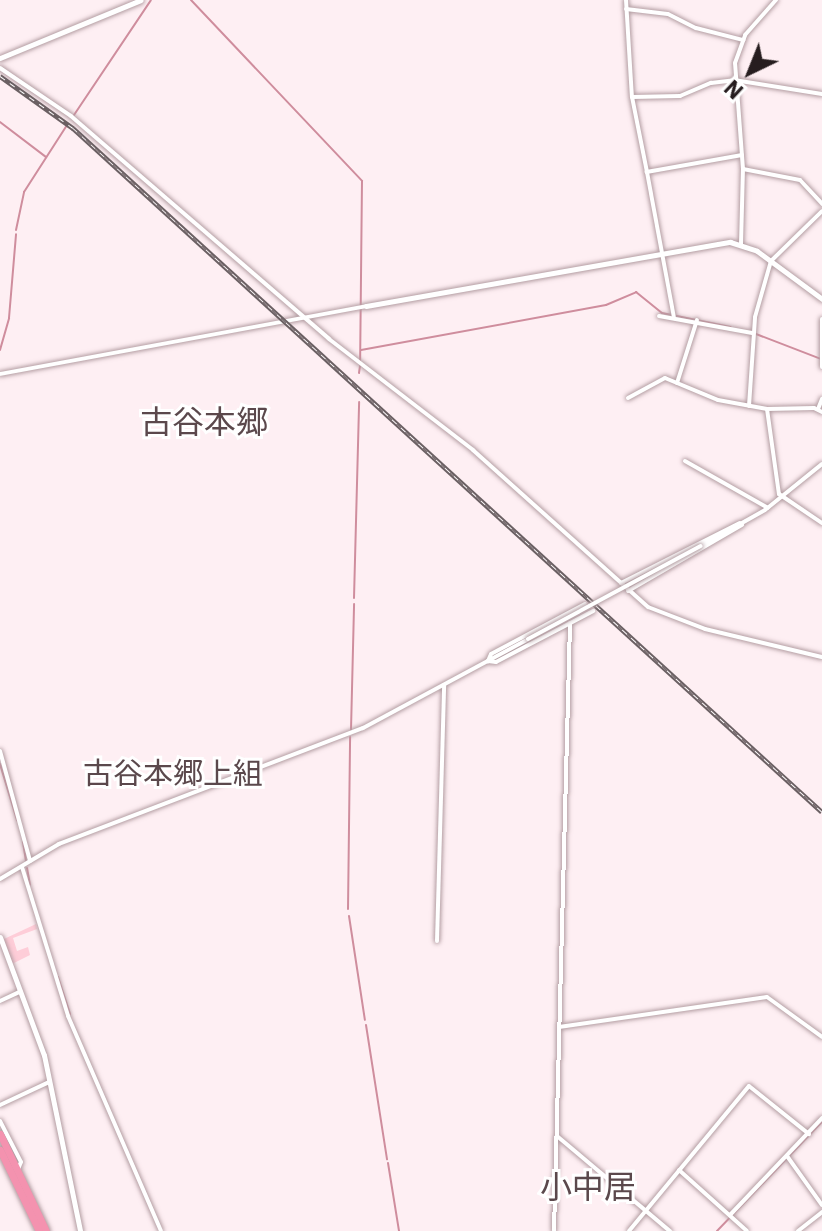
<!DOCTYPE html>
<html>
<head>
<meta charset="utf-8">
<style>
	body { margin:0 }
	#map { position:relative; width:822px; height:1231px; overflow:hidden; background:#feeff3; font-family:"IBM Plex Sans","Noto Sans JP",sans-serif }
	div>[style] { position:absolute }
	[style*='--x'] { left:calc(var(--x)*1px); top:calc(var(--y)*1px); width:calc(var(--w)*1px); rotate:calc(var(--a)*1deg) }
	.green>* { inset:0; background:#fecdd8 }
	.stream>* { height:2px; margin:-1px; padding:0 1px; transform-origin:1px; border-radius:1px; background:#cf8d9d }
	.roads { filter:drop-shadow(0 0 2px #b39da2) drop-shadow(0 0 2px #b39da2) }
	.minor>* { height:4px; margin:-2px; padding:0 2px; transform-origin:2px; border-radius:2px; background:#fff }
	.tertiary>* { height:5px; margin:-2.5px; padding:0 2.5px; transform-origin:2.5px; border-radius:2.5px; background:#fff }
	.trunk>* { height:7px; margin:-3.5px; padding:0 3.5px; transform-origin:3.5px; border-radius:3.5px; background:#f492af }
	.rail>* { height:5px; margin-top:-2.5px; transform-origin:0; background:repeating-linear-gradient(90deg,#fff 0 6px,#6b6063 0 12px); box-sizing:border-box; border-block:2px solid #6b6063 }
	.bridges { filter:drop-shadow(0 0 2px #b39da2) drop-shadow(0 0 2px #b39da2) }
	.minor-bridge>* { height:4px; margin:-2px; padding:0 2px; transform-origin:2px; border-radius:2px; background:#fff }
	span { translate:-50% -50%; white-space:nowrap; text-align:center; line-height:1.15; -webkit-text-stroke:6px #fff; paint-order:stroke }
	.neighbourhood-label { font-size:30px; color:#5b484c }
	.quarter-label { font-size:32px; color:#5b484c }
	.north { position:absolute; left:710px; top:32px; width:80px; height:80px; -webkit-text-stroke:6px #fff; paint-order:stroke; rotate:223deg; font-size:22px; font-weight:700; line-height:32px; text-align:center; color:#261d1f }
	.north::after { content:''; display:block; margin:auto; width:28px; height:36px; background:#261d1f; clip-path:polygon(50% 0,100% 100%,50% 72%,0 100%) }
</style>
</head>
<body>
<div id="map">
	<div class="green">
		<div style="clip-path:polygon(36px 924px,37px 929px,13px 938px,17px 951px,28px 947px,30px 955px,12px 964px,4px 939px)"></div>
	</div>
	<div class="stream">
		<div style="--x:191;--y:0;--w:249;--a:46.6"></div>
		<div style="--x:362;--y:181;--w:179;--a:90.6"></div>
		<div style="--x:74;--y:115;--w:138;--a:-56.2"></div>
		<div style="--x:0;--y:122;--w:58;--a:37.3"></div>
		<div style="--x:16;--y:230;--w:39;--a:-78"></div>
		<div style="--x:24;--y:192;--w:80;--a:-57.3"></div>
		<div style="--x:756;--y:334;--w:70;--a:21"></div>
		<div style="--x:0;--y:350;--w:33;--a:-74"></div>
		<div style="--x:9;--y:318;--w:84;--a:-85.2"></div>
		<div style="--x:361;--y:350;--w:249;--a:-10.4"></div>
		<div style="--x:606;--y:305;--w:33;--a:-23"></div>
		<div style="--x:636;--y:292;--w:33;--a:39"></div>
		<div style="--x:662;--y:313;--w:70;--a:11.5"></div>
		<div style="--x:359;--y:373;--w:7;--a:-82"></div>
		<div style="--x:354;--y:598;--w:196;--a:-88.5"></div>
		<div style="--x:351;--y:730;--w:126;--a:-88.6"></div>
		<div style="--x:0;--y:764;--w:59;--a:73.1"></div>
		<div style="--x:23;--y:842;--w:19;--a:81"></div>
		<div style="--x:27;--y:868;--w:17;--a:80"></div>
		<div style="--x:348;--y:909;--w:172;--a:-89.3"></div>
		<div style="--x:349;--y:916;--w:105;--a:81.3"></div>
		<div style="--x:58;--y:977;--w:39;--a:72"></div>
		<div style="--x:366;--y:1025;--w:136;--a:81.1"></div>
		<div style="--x:388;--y:1163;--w:69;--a:80.8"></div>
		<div style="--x:717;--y:1231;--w:151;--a:-46.1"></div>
	</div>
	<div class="roads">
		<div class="minor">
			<div style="--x:626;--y:0;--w:97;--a:86.5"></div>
			<div style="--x:626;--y:9;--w:42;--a:6.8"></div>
			<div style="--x:668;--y:14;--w:31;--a:27"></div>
			<div style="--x:696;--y:28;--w:49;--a:14.3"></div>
			<div style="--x:0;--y:68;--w:86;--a:34.1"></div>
			<div style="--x:71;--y:116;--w:341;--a:40.8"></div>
			<div style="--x:329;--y:339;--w:182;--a:37.6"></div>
			<div style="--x:473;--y:450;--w:235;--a:41.9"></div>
			<div style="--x:648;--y:607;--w:61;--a:21.1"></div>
			<div style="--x:705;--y:629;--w:120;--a:13.5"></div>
			<div style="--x:742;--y:155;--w:97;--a:169.9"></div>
			<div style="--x:647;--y:172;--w:76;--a:-101.3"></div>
			<div style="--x:632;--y:97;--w:48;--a:-1.2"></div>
			<div style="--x:680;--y:96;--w:34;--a:-23"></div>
			<div style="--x:711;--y:83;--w:23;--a:-7"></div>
			<div style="--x:734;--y:80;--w:89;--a:9"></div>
			<div style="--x:743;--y:169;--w:58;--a:10.9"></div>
			<div style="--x:800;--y:180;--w:33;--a:47"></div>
			<div style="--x:647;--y:172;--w:147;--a:79.5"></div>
			<div style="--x:741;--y:244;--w:75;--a:-88.5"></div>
			<div style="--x:743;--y:169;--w:106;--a:-94.3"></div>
			<div style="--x:735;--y:63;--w:30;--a:-70"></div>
			<div style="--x:745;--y:35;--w:47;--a:-48.5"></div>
			<div style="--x:659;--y:316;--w:96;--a:10.3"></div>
			<div style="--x:822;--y:319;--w:48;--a:90"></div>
			<div style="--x:0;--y:374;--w:372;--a:-10.5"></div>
			<div style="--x:677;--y:383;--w:66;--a:-72.4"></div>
			<div style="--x:628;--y:398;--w:42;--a:-28.4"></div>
			<div style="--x:665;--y:378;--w:57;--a:22.5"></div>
			<div style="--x:718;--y:400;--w:50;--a:10.4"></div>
			<div style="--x:767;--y:409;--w:86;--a:82"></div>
			<div style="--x:779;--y:494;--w:52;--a:34"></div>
			<div style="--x:749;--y:406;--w:89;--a:-86.1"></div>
			<div style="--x:755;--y:317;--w:58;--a:-74.1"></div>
			<div style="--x:771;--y:261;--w:71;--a:-44.4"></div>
			<div style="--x:767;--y:409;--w:47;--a:-1.2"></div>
			<div style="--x:814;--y:408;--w:9;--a:27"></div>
			<div style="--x:818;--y:409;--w:11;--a:-68"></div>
			<div style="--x:685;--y:461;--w:95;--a:29.5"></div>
			<div style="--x:701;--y:546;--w:73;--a:-29.4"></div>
			<div style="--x:765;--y:510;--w:73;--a:-38.9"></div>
			<div style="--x:621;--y:583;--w:133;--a:-26.8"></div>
			<div style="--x:628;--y:591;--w:132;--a:-30.1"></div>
			<div style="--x:585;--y:604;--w:106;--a:152"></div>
			<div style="--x:491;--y:654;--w:8;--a:113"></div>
			<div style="--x:488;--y:661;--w:8;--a:7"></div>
			<div style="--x:496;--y:662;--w:110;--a:-27.7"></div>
			<div style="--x:0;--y:751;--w:114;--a:74.7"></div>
			<div style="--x:22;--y:867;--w:156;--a:72.8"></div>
			<div style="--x:68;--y:1016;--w:234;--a:66.6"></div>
			<div style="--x:0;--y:879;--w:69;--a:-30.7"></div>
			<div style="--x:59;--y:844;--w:325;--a:-20.9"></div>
			<div style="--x:363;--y:728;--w:187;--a:-28.3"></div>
			<div style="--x:437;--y:941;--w:256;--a:-88.4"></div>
			<div style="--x:0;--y:1001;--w:21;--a:-25"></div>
			<div style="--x:559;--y:1027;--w:210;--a:-8.2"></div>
			<div style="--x:767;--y:997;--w:68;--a:36"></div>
			<div style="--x:0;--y:1105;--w:54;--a:-25.1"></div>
			<div style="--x:0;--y:1121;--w:46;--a:62.9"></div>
			<div style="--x:21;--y:1162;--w:8;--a:113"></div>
			<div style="--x:557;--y:1136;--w:148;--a:40.1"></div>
			<div style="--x:787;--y:1156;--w:60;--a:54.5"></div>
			<div style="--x:679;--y:1170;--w:91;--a:41.9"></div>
			<div style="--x:730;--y:1215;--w:134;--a:-46.5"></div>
			<div style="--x:554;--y:1231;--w:608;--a:-88.49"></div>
			<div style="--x:629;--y:1231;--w:188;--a:-50.4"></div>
			<div style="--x:749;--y:1086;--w:77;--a:38.7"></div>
			<div style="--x:798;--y:1231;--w:31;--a:-38"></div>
		</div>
		<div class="tertiary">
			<div style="--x:0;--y:58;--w:152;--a:-22.4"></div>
			<div style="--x:366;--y:306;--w:370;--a:-10"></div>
			<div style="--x:730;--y:242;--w:28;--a:18"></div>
			<div style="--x:757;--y:251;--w:81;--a:36.4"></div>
			<div style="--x:0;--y:937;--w:126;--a:69.6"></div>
			<div style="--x:44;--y:1055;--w:180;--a:78.4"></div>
		</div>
		<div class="trunk">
			<div style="--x:0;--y:1134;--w:107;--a:64.6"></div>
			<div style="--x:0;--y:1150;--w:90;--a:64.3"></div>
		</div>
	</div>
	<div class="rail">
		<div style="--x:0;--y:76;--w:90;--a:35.5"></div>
		<div style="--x:73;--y:128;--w:1014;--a:42.4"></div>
	</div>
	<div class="bridges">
		<div class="minor-bridge">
			<div style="--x:528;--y:639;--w:196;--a:-28.3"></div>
		</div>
	</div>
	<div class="neighbourhood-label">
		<span style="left:173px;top:773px">古谷本郷上組</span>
	</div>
	<div class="quarter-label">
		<span style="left:204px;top:421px">古谷本郷</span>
		<span style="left:588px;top:1186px">小中居</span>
	</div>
	<div class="north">N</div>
</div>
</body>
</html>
